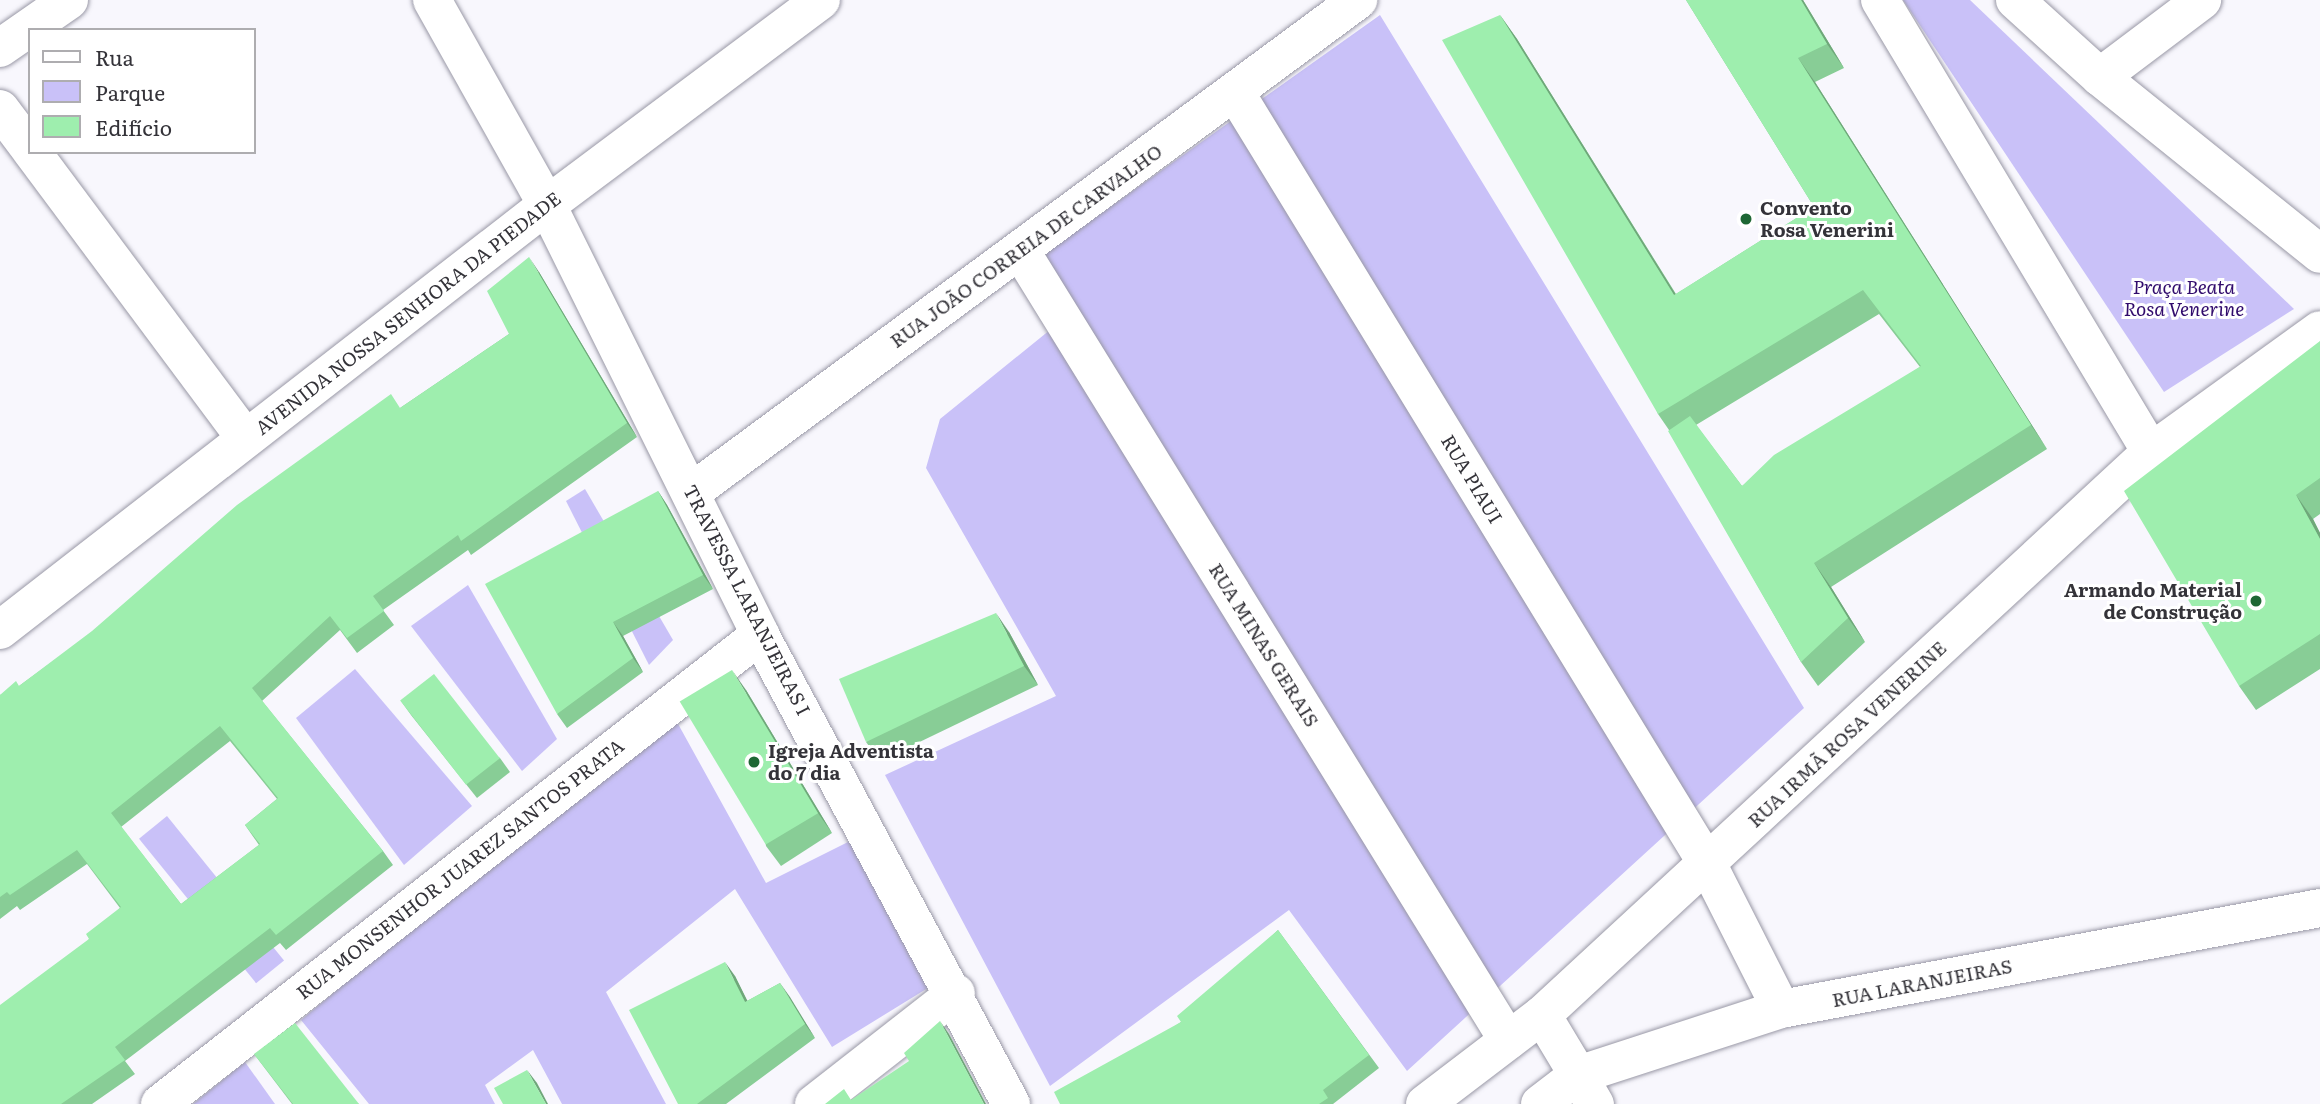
<!DOCTYPE html>
<html>
<head>
<meta charset="utf-8">
<style>
	body { margin:0 }
	#map { position:relative; width:2320px; height:1104px; overflow:hidden; background:#f8f7fd; font-family:Literata,serif }
	div>[style] { position:absolute }
	[style*='--x'] { left:calc(var(--x)*1px); top:calc(var(--y)*1px); width:calc(var(--w)*1px); rotate:calc(var(--a)*1deg) }
	.green>* { inset:0; background:#c9c1f8; transform-origin:0 0 }
	.roads { filter:drop-shadow(0 0 2px #9998a6) drop-shadow(0 0 2px #9998a6) }
	.street>* { height:38px; margin:-19px; padding:0 19px; transform-origin:19px; border-radius:19px; background:#fff }
	.secondary>* { height:38px; margin:-19px; padding:0 19px; transform-origin:19px; border-radius:19px; background:#fff }
	.wall>* { inset:0; background:#88cd96 }
	.shaded-wall>* { inset:0; background:#6fa77a }
	.building>* { inset:0; background:#9eeeae; transform-origin:0 0 }
	.dots>* { width:19px; height:19px; translate:-50% -50%; box-sizing:border-box; border:4px solid #fff; border-radius:50% }
	span { translate:-50% -50%; white-space:nowrap; text-align:center; line-height:1.15; -webkit-text-stroke:6px #fff; paint-order:stroke }
	.poi-label { font-size:19px; color:#343339; font-weight:700 }
	.left { translate:0 -50%; text-align:left }
	.right { translate:-100% -50%; text-align:right }
	.street-label { font-size:19px; color:#343339 }
	.park-label { font-size:19px; color:#310b6c; font-style:italic }
	.legend { position:absolute; left:28px; top:28px; width:228px; height:126px; box-sizing:border-box; background:#fff; border:2px solid #aeadb0; margin:0; padding:9px 12px; list-style:none; font-size:21px; color:#343339 }
	.legend li { display:flex; align-items:center; gap:14px; height:35px }
	.legend b { width:35px; border:2px solid #aeadb0 }
</style>
</head>
<body>
<div id="map">
	<div class="green">
		<div style="clip-path:polygon(1903px 0,1970px 0,2294px 309px,2164px 392px)"></div>
		<div style="clip-path:polygon(1380px 15px,1804px 708px,1407px 1071px,1289px 910px,1050px 1086px,885px 775px,1056px 696px,926px 468px,940px 419px,1077px 308px,1040px 257px)"></div>
		<div style="clip-path:polygon(585px 489px,673px 640px,649px 665px,566px 501px)"></div>
		<div style="clip-path:polygon(468px 585px,557px 739px,522px 771px,411px 626px)"></div>
		<div style="clip-path:polygon(355px 669px,472px 806px,404px 865px,296px 718px)"></div>
		<div style="clip-path:polygon(672px 713px,766px 883px,854px 839px,936px 983px,832px 1047px,735px 889px,606px 992px,666px 1104px,562px 1104px,533px 1050px,485px 1085px,495px 1104px,369px 1104px,301px 1020px)"></div>
		<div style="left:167px;top:816px;width:186px;height:36px;rotate:51deg"></div>
		<div style="clip-path:polygon(245px 1062px,275px 1104px,193px 1104px)"></div>
	</div>
	<div class="roads">
		<div class="street">
			<div style="--x:432;--y:0;--w:235;--a:60.7"></div>
			<div style="--x:1880;--y:0;--w:527;--a:59.05"></div>
			<div style="--x:2151;--y:452;--w:208;--a:-35.8"></div>
			<div style="--x:2015;--y:0;--w:115;--a:42.2"></div>
			<div style="--x:2100;--y:77;--w:282;--a:38.8"></div>
			<div style="--x:0;--y:48;--w:84;--a:-34.8"></div>
			<div style="--x:2100;--y:77;--w:128;--a:-37"></div>
			<div style="--x:1235;--y:92;--w:906;--a:58.54"></div>
			<div style="--x:1708;--y:865;--w:161;--a:63.1"></div>
			<div style="--x:0;--y:109;--w:50;--a:53.1"></div>
			<div style="--x:32;--y:152;--w:357;--a:53.3"></div>
			<div style="--x:1020;--y:250;--w:929;--a:58.3"></div>
			<div style="--x:693;--y:491;--w:827;--a:-36.44"></div>
			<div style="--x:1542;--y:1015;--w:829;--a:-42.75"></div>
			<div style="--x:1578;--y:1075;--w:34;--a:60"></div>
			<div style="--x:160;--y:1104;--w:762;--a:-38.01"></div>
			<div style="--x:814;--y:1104;--w:180;--a:-38"></div>
		</div>
		<div class="secondary">
			<div style="--x:547;--y:205;--w:480;--a:63.6"></div>
			<div style="--x:760;--y:635;--w:532;--a:61.85"></div>
			<div style="--x:0;--y:630;--w:693;--a:-37.85"></div>
			<div style="--x:547;--y:205;--w:342;--a:-36.8"></div>
			<div style="--x:1425;--y:1104;--w:147;--a:-37.3"></div>
			<div style="--x:1542;--y:1015;--w:70;--a:59"></div>
			<div style="--x:1540;--y:1104;--w:48;--a:-37.3"></div>
			<div style="--x:1578;--y:1075;--w:213;--a:-18"></div>
			<div style="--x:1781;--y:1009;--w:548;--a:-10.61"></div>
		</div>
	</div>
	<div class="wall">
		<div style="clip-path:polygon(evenodd,1686px 0,1803px 0,1844px 68px,1815px 82px,2047px 449px,1831px 587px,1865px 642px,1818px 686px,1801px 662px,1669px 430px,1658px 414px,1500px 15px,1517px 39px,1676px 294px,1814px 207px,1686px 0,1879px 314px,1920px 367px,1742px 486px,1696px 425px,1879px 314px)"></div>
		<div style="clip-path:polygon(evenodd,539px 272px,637px 437px,471px 555px,468px 550px,383px 610px,394px 625px,357px 653px,340px 630px,262px 701px,383px 851px,393px 865px,286px 950px,280px 943px,125px 1061px,135px 1074px,92px 1104px,0 1104px,89px 939px,120px 908px,87px 864px,20px 910px,17px 906px,0 919px,0 695px,19px 686px,400px 408px,509px 334px,539px 272px,230px 741px,277px 799px,245px 825px,259px 845px,181px 904px,121px 827px,230px 741px)"></div>
		<div style="clip-path:polygon(2320px 341px,2320px 514px,2313px 519px,2320px 533px,2320px 669px,2256px 710px,2239px 686px)"></div>
		<div style="clip-path:polygon(658px 491px,667px 505px,713px 589px,623px 636px,643px 672px,567px 728px,557px 714px)"></div>
		<div style="clip-path:polygon(1009px 632px,1038px 685px,880px 761px,866px 742px)"></div>
		<div style="clip-path:polygon(746px 690px,832px 833px,781px 866px,766px 846px)"></div>
		<div style="clip-path:polygon(401px 701px,500px 758px,510px 772px,477px 798px,411px 715px)"></div>
		<div style="clip-path:polygon(1278px 930px,1379px 1068px,1333px 1104px,1060px 1104px,1181px 1022px)"></div>
		<div style="clip-path:polygon(735px 976px,747px 1001px,780px 983px,815px 1038px,726px 1104px,678px 1104px)"></div>
		<div style="clip-path:polygon(254px 1054px,359px 1104px,292px 1104px)"></div>
	</div>
	<div class="shaded-wall">
		<div style="clip-path:polygon(1801px 0,1803px 0,1844px 68px,1827px 44px)"></div>
		<div style="clip-path:polygon(1500px 15px,1517px 39px,1691px 319px,1674px 295px)"></div>
		<div style="clip-path:polygon(1798px 58px,1815px 82px,2047px 449px,2031px 425px)"></div>
		<div style="clip-path:polygon(529px 257px,539px 272px,637px 437px,627px 423px)"></div>
		<div style="clip-path:polygon(658px 491px,667px 505px,713px 589px,703px 575px)"></div>
		<div style="clip-path:polygon(2296px 495px,2313px 519px,2320px 533px,2320px 539px)"></div>
		<div style="clip-path:polygon(1814px 563px,1831px 587px,1865px 642px,1848px 618px)"></div>
		<div style="clip-path:polygon(996px 613px,1009px 632px,1038px 685px,1024px 666px)"></div>
		<div style="clip-path:polygon(613px 622px,623px 636px,643px 672px,633px 658px)"></div>
		<div style="clip-path:polygon(732px 670px,746px 690px,832px 833px,818px 813px)"></div>
		<div style="clip-path:polygon(725px 962px,735px 976px,755px 1016px,745px 1002px)"></div>
		<div style="clip-path:polygon(780px 983px,790px 997px,815px 1038px,805px 1024px)"></div>
		<div style="clip-path:polygon(940px 1021px,949px 1034px,986px 1104px,984px 1104px)"></div>
		<div style="clip-path:polygon(527px 1070px,537px 1083px,548px 1104px,546px 1104px)"></div>
	</div>
	<div class="building">
		<div style="clip-path:polygon(1686px 0,1801px 0,1827px 44px,1798px 58px,2031px 425px,1814px 563px,1848px 618px,1801px 662px,1668px 431px,1690px 416px,1742px 486px,1774px 455px,1921px 366px,1863px 290px,1658px 414px,1442px 40px,1500px 15px,1674px 295px,1814px 207px)"></div>
		<div style="clip-path:polygon(evenodd,529px 257px,627px 423px,461px 541px,458px 535px,373px 596px,384px 611px,347px 638px,330px 616px,252px 688px,383px 851px,276px 935px,270px 928px,115px 1047px,125px 1060px,61px 1104px,0 1104px,0 1005px,89px 939px,86px 934px,121px 907px,77px 850px,10px 895px,7px 892px,0 897px,0 695px,16px 681px,19px 686px,92px 631px,237px 505px,391px 394px,400px 408px,509px 334px,487px 291px,529px 257px,220px 726px,278px 798px,245px 825px,260px 844px,181px 904px,111px 813px,220px 726px)"></div>
		<div style="clip-path:polygon(2320px 341px,2320px 478px,2296px 495px,2320px 539px,2320px 634px,2239px 686px,2124px 491px)"></div>
		<div style="clip-path:polygon(658px 491px,703px 575px,613px 622px,633px 658px,557px 714px,485px 584px)"></div>
		<div style="clip-path:polygon(996px 613px,1024px 666px,866px 742px,839px 679px)"></div>
		<div style="left:732px;top:670px;width:167px;height:61px;rotate:59deg"></div>
		<div style="left:434px;top:674px;width:107px;height:43px;rotate:52deg"></div>
		<div style="clip-path:polygon(1278px 930px,1369px 1055px,1323px 1090px,1328px 1098px,1319px 1104px,1060px 1104px,1054px 1092px,1181px 1022px,1177px 1016px)"></div>
		<div style="clip-path:polygon(725px 962px,745px 1002px,780px 983px,805px 1024px,697px 1104px,678px 1104px,629px 1010px)"></div>
		<div style="clip-path:polygon(940px 1021px,984px 1104px,825px 1104px,844px 1089px,851px 1100px,909px 1061px,904px 1053px)"></div>
		<div style="clip-path:polygon(295px 1023px,359px 1104px,293px 1104px,254px 1054px)"></div>
		<div style="clip-path:polygon(527px 1070px,546px 1104px,503px 1104px,494px 1088px)"></div>
	</div>
	<div class="dots">
		<div style="left:1746px;top:219px;background:#1e6734"></div>
		<div style="left:2256px;top:601px;background:#1e6734"></div>
		<div style="left:754px;top:762px;background:#1e6734"></div>
	</div>
	<div class="poi-label">
		<span class="left" style="left:1760px;top:219px">Convento<br>Rosa Venerini</span>
		<span class="right" style="left:2242px;top:601px">Armando Material<br>de Construção</span>
		<span class="left" style="left:768px;top:762px">Igreja Adventista<br>do 7 dia</span>
	</div>
	<div class="street-label">
		<span style="left:1026px;top:246px;rotate:-36deg">RUA JOÃO CORREIA DE CARVALHO</span>
		<span style="left:408px;top:313px;rotate:-38deg">AVENIDA NOSSA SENHORA DA PIEDADE</span>
		<span style="left:1472px;top:479px;rotate:59deg">RUA PIAUI</span>
		<span style="left:747px;top:600px;rotate:63deg">TRAVESSA LARANJEIRAS I</span>
		<span style="left:1264px;top:645px;rotate:58deg">RUA MINAS GERAIS</span>
		<span style="left:1847px;top:734px;rotate:-43deg">RUA IRMÃ ROSA VENERINE</span>
		<span style="left:460px;top:869px;rotate:-38deg">RUA MONSENHOR JUAREZ SANTOS PRATA</span>
		<span style="left:1922px;top:983px;rotate:-11deg">RUA LARANJEIRAS</span>
	</div>
	<div class="park-label">
		<span style="left:2184px;top:298px">Praça Beata<br>Rosa Venerine</span>
	</div>
	<ul class="legend">
	<li><b style="height:9px;background:#fff"></b>Rua</li>
	<li><b style="height:19px;background:#c9c1f8"></b>Parque</li>
	<li><b style="height:19px;background:#9eeeae"></b>Edifício</li>
	</ul>
</div>
</body>
</html>
